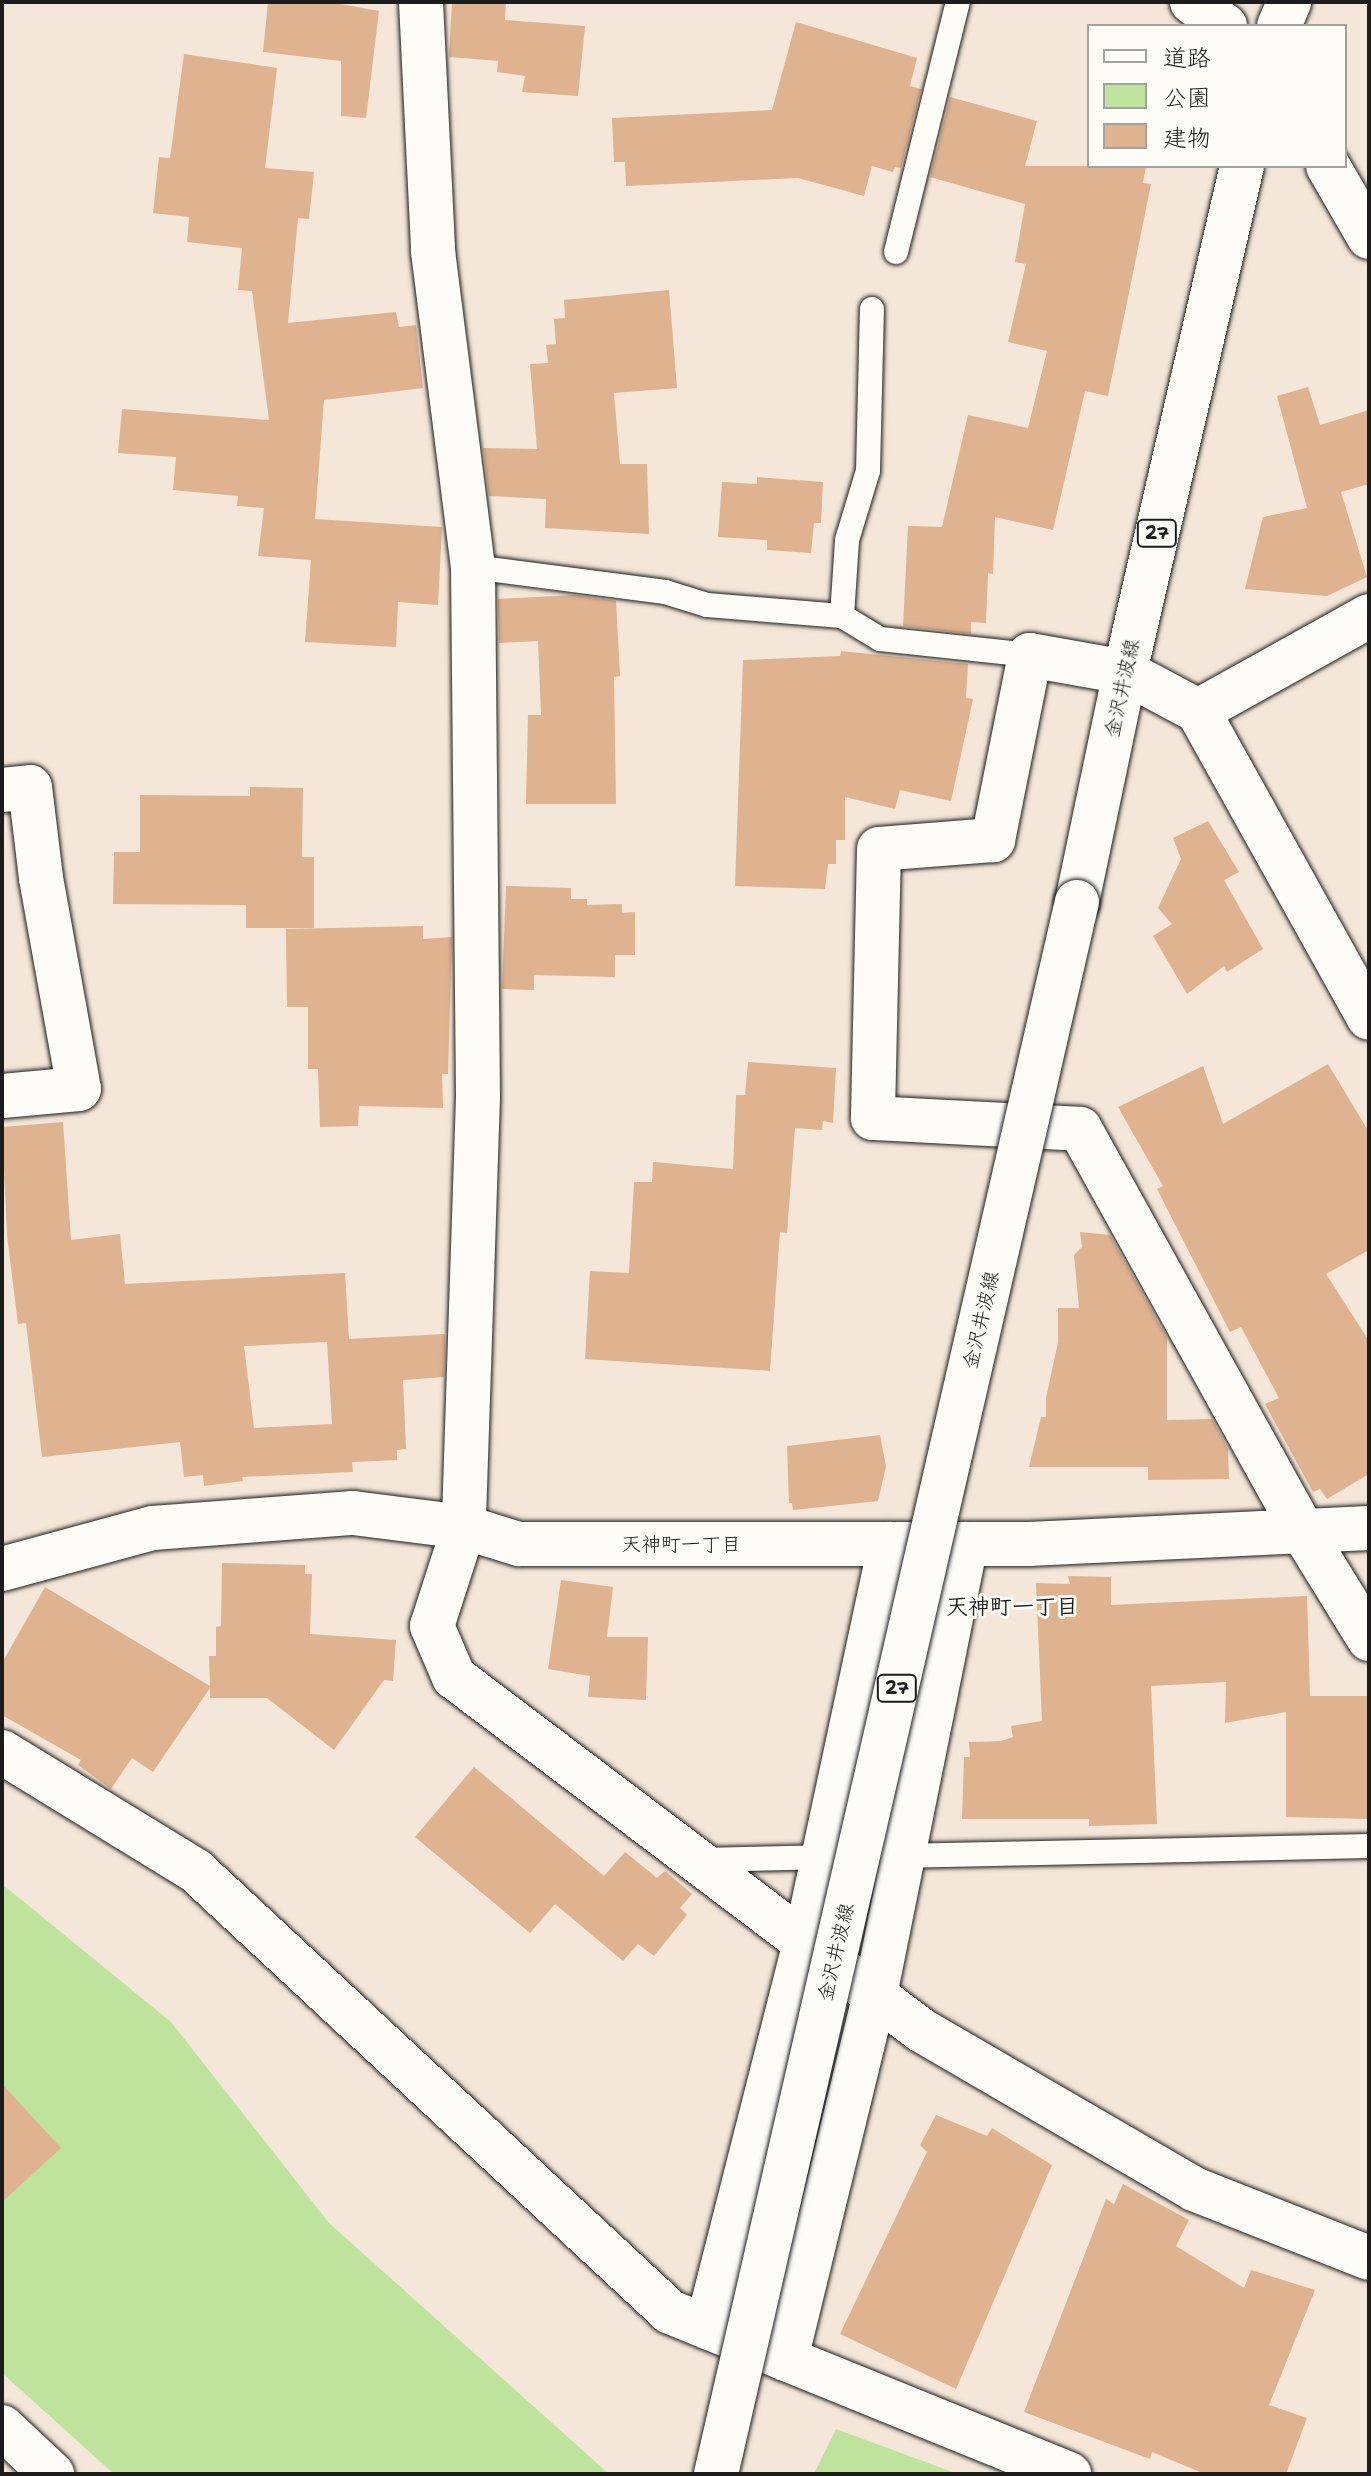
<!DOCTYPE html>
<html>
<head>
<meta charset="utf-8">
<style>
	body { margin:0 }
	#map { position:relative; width:1371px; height:2476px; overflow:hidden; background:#f4e6d8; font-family:"Shantell Sans","Klee One",sans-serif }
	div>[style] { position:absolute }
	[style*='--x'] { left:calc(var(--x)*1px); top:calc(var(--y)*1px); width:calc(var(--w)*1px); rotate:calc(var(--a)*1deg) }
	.green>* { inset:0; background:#bde39d }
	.building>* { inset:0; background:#dfb290 }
	.roads { filter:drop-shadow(0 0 2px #1c1c1c) drop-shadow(0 0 2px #1c1c1c) }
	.lane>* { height:24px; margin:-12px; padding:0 12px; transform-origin:12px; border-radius:12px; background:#fdfcf7 }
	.street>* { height:44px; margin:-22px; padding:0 22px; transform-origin:22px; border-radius:22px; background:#fdfcf7 }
	.secondary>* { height:44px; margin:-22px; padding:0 22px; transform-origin:22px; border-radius:22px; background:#fdfcf7 }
	.primary>* { height:44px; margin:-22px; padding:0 22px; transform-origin:22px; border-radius:22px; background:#fdfcf7 }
	.highway>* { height:44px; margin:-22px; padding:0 22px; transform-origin:22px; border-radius:22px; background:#fdfcf7 }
	.bridges { filter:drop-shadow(0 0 2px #1c1c1c) drop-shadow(0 0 2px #1c1c1c) }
	.primary-bridge>* { height:44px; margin:-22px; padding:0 22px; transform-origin:22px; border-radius:22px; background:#fdfcf7 }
	span { translate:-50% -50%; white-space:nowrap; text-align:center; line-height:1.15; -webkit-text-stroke:6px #fdfcf7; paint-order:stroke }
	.shield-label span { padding:2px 6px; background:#fdfcf7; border:2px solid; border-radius:6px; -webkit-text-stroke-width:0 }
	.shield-label { font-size:18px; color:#1c1c1c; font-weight:700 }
	.street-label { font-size:20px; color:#1c1c1c }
	.neighbourhood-label { font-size:22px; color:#1c1c1c; font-weight:700 }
	.frame { position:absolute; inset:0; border:4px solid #1c1c1c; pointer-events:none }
	.legend { position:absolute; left:1087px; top:24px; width:260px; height:144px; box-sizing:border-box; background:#fdfcf7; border:2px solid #a3a29f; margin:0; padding:10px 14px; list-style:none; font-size:24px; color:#1c1c1c }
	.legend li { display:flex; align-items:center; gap:16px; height:40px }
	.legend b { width:40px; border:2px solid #a3a29f }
</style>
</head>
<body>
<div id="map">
	<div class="green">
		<div style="clip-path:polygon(2px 1884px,171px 2022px,329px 2223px,609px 2474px,114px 2474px,2px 2373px)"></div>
		<div style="clip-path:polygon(836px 2429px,958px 2474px,814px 2474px)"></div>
	</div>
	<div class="building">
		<div style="clip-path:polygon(268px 2px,341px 4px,379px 11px,366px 118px,341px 116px,341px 61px,263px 52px)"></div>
		<div style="clip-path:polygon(452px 2px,506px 2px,505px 20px,585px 26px,578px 96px,522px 92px,525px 76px,497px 72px,498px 61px,449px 57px)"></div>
		<div style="clip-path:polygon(796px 22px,917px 58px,910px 86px,921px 89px,901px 168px,895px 167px,893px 172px,872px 166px,864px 196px,798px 178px,626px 186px,625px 162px,614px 162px,612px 118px,772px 110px)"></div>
		<div style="clip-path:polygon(184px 54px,277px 68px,265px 168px,314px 172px,309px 219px,298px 218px,288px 323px,396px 312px,399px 327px,416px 325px,423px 388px,324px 400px,315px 519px,442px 527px,438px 605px,398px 602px,396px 647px,305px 642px,311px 560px,258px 556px,264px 508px,237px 506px,238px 496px,173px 490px,176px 457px,118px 453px,122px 409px,269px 420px,252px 291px,238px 290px,242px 248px,187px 242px,189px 217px,153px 213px,159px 157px,170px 158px)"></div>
		<div style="clip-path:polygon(950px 97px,1037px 121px,1025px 166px,1146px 166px,1143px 183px,1151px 184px,1108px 396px,1085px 391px,1053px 530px,995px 517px,993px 574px,988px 573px,986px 623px,971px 622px,971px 634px,903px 626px,908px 526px,942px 527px,968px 415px,1028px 428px,1047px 351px,1008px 342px,1026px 264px,1015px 262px,1025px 204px,930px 177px)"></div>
		<div style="clip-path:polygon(669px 290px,677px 388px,614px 393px,620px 464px,647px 464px,649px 534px,545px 528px,546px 499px,489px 496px,483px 448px,537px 449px,530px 364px,548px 363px,546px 345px,556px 344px,554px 319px,565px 318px,564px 300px)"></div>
		<div style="clip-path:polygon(1308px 387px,1320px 425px,1369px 410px,1369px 484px,1341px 492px,1367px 577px,1327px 596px,1245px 589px,1263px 517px,1307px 508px,1277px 396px)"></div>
		<div style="clip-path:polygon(757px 477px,823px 482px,821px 523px,814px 523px,811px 553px,767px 550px,767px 540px,718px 537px,722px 482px,757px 484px)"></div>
		<div style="clip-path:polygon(574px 595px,616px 601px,620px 676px,614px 677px,616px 804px,526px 804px,528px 715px,541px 715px,538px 641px,499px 643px,498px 599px)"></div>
		<div style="clip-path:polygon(841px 651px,968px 664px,966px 698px,973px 699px,951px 801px,900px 790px,895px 809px,845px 797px,845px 840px,836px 840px,836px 864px,828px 864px,825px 889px,735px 886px,743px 660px,840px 656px)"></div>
		<div style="clip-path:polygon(250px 787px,303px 788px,302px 857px,314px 857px,314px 928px,246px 928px,246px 905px,113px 904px,114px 852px,140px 852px,140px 795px,250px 796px)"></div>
		<div style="clip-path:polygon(1208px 821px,1239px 872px,1224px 880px,1263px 949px,1227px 972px,1224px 966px,1187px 994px,1153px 936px,1172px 924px,1158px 908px,1181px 859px,1173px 838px)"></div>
		<div style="clip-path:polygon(506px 886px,571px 888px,571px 899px,587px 899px,587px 905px,622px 904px,622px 913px,635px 912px,635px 955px,615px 955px,615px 977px,534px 975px,534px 990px,502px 989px)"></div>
		<div style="clip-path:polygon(423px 926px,423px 939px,452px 937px,448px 1074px,442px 1074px,443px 1108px,359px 1106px,358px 1126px,320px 1127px,318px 1069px,308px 1069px,308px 1007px,287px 1007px,286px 929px)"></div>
		<div style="clip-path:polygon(748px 1062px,836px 1068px,833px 1123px,823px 1121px,822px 1130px,795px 1128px,787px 1233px,780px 1232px,770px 1371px,585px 1359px,590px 1271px,629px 1273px,634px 1182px,652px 1182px,653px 1162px,733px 1169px,736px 1095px,745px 1095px)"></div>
		<div style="clip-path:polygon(1328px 1064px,1369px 1132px,1369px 1250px,1326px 1274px,1369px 1341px,1369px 1474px,1327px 1499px,1320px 1489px,1313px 1492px,1265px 1404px,1279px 1398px,1241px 1327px,1230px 1332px,1157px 1189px,1163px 1186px,1118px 1107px,1203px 1066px,1223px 1124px)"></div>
		<div style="clip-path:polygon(evenodd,63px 1122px,71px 1240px,120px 1234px,125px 1284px,345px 1273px,349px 1339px,445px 1334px,444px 1377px,403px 1380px,406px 1449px,397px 1450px,397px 1460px,352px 1462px,353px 1472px,242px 1477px,243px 1481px,204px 1486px,203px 1475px,184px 1477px,180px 1442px,42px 1457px,26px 1323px,18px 1324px,7px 1235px,2px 1127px,63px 1122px,327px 1342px,332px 1424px,254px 1428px,244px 1346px,327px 1342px)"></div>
		<div style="clip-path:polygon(1080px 1232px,1110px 1235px,1167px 1338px,1167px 1420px,1212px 1419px,1228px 1449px,1229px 1479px,1148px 1480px,1148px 1467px,1029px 1467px,1041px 1417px,1046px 1417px,1046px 1398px,1058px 1342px,1058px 1308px,1079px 1308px,1074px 1255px,1082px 1247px)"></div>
		<div style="clip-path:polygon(880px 1435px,886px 1466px,878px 1501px,793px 1510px,792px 1503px,789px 1503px,787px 1446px)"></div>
		<div style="clip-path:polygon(222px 1563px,305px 1565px,305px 1574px,312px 1574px,310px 1634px,396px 1640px,393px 1681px,384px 1680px,334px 1750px,267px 1698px,210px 1698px,210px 1688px,153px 1772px,132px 1758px,111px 1789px,78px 1765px,81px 1760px,2px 1715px,2px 1663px,45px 1587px,210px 1686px,209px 1656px,216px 1656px,216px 1627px,221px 1626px)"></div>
		<div style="clip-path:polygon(1068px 1576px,1111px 1577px,1111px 1605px,1307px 1596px,1310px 1696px,1369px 1696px,1369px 1819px,1286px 1817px,1286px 1712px,1225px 1723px,1226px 1682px,1151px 1686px,1157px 1824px,1089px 1826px,1089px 1819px,962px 1819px,964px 1757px,970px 1757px,969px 1742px,1001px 1741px,1013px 1737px,1011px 1726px,1042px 1721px,1036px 1583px,1070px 1584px)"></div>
		<div style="clip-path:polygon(561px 1580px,613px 1587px,607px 1637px,648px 1637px,646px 1700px,588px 1697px,590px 1676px,548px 1669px)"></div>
		<div style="clip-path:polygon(474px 1767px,604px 1876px,625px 1852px,657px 1878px,665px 1871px,692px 1894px,680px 1908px,687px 1915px,654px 1956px,638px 1944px,623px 1961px,555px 1904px,530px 1933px,415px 1837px)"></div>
		<div style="clip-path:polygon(2px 2084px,61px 2148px,2px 2202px)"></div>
		<div style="clip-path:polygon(936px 2115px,987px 2136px,992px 2128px,1052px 2165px,956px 2389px,840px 2334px,927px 2152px,920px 2145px)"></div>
		<div style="clip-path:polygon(1123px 2184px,1189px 2220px,1176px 2246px,1244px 2288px,1251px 2270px,1315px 2290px,1269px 2405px,1307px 2418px,1286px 2474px,1205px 2474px,1152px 2452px,1150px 2459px,1024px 2412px,1106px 2199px,1114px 2204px)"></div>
	</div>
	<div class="roads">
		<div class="lane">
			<div style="--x:896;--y:252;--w:258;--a:-76.1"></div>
			<div style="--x:473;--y:567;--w:194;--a:7.4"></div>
			<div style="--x:665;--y:592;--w:44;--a:17.2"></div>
			<div style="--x:707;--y:605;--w:135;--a:4.7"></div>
			<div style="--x:842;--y:616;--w:44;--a:31.2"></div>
			<div style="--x:880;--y:639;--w:151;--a:6.1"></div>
			<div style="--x:842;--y:616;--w:76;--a:-86.2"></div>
			<div style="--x:847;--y:540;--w:72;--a:-73.1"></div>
			<div style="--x:868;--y:471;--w:162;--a:-88.6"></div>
			<div style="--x:896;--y:1856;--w:473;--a:-1.2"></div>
			<div style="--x:700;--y:1860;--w:131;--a:-1.3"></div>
		</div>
		<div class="street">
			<div style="--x:421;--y:2;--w:249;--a:87.2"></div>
			<div style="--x:433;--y:251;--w:319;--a:82.8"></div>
			<div style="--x:473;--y:567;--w:530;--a:89.46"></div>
			<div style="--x:478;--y:1097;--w:430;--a:91.9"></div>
			<div style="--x:464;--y:1527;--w:104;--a:107.9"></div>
			<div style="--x:432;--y:1626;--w:56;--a:66.7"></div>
			<div style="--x:454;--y:1677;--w:585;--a:37.09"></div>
			<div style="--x:921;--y:2030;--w:316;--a:30.2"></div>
			<div style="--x:1194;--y:2189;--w:188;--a:21.5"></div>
			<div style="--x:1369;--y:616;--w:196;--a:150.9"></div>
			<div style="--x:1198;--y:711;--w:83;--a:-151.9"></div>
			<div style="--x:1125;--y:672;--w:97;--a:-169.9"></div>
			<div style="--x:1030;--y:655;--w:189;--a:101.3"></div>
			<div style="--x:993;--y:840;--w:114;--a:175.5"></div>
			<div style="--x:879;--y:849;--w:269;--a:91.3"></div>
			<div style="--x:873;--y:1118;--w:207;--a:3"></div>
			<div style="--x:1080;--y:1129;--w:461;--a:61"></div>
			<div style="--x:1303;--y:1532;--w:126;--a:58.3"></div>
			<div style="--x:1198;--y:711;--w:351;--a:60.9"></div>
			<div style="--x:2;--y:790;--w:28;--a:-6"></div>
			<div style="--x:30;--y:787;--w:92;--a:83.1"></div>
			<div style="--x:41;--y:878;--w:214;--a:79.8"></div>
			<div style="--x:79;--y:1089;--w:77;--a:174.8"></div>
			<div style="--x:2;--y:1569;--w:156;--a:-15.2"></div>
			<div style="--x:153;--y:1528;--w:201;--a:-4.3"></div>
			<div style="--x:353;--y:1513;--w:112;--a:7.2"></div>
			<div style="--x:464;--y:1527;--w:58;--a:17.2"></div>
			<div style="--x:519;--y:1544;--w:510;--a:0"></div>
			<div style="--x:1029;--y:1544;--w:340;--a:-2.7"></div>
			<div style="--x:2;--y:1752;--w:228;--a:31.5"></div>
			<div style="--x:196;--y:1871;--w:647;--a:42.93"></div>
			<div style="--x:670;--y:2312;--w:431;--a:22.1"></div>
			<div style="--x:707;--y:2327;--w:397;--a:-75.7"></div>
			<div style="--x:805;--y:1942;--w:407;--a:-77.9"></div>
			<div style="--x:786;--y:2359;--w:375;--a:-76.3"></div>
			<div style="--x:875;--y:1995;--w:460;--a:-78.6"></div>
			<div style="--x:2;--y:2427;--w:69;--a:43.2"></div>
		</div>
		<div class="secondary">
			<div style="--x:1328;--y:166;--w:82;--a:60"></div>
		</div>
		<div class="primary">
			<div style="--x:1077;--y:902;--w:235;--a:-78.2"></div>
			<div style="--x:1125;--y:672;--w:519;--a:-76.98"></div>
		</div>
		<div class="highway">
			<div style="--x:1192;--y:2;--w:41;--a:36"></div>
			<div style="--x:1279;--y:26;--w:26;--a:-67"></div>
		</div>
	</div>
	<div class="bridges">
		<div class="primary-bridge">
			<div style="--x:716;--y:2474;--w:1613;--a:-77.07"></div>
		</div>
	</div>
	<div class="shield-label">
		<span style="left:1157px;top:533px">27</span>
		<span style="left:897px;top:1688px">27</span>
	</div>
	<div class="street-label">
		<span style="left:1122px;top:688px;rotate:-78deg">金沢井波線</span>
		<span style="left:981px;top:1320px;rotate:-77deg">金沢井波線</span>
		<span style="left:681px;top:1544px">天神町一丁目</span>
		<span style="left:836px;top:1952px;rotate:-77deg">金沢井波線</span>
	</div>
	<div class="neighbourhood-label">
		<span style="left:1012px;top:1607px">天神町一丁目</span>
	</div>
	<div class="frame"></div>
	<ul class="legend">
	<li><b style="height:10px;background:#fdfcf7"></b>道路</li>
	<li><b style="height:22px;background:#bde39d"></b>公園</li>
	<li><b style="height:22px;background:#dfb290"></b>建物</li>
	</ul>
</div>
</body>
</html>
